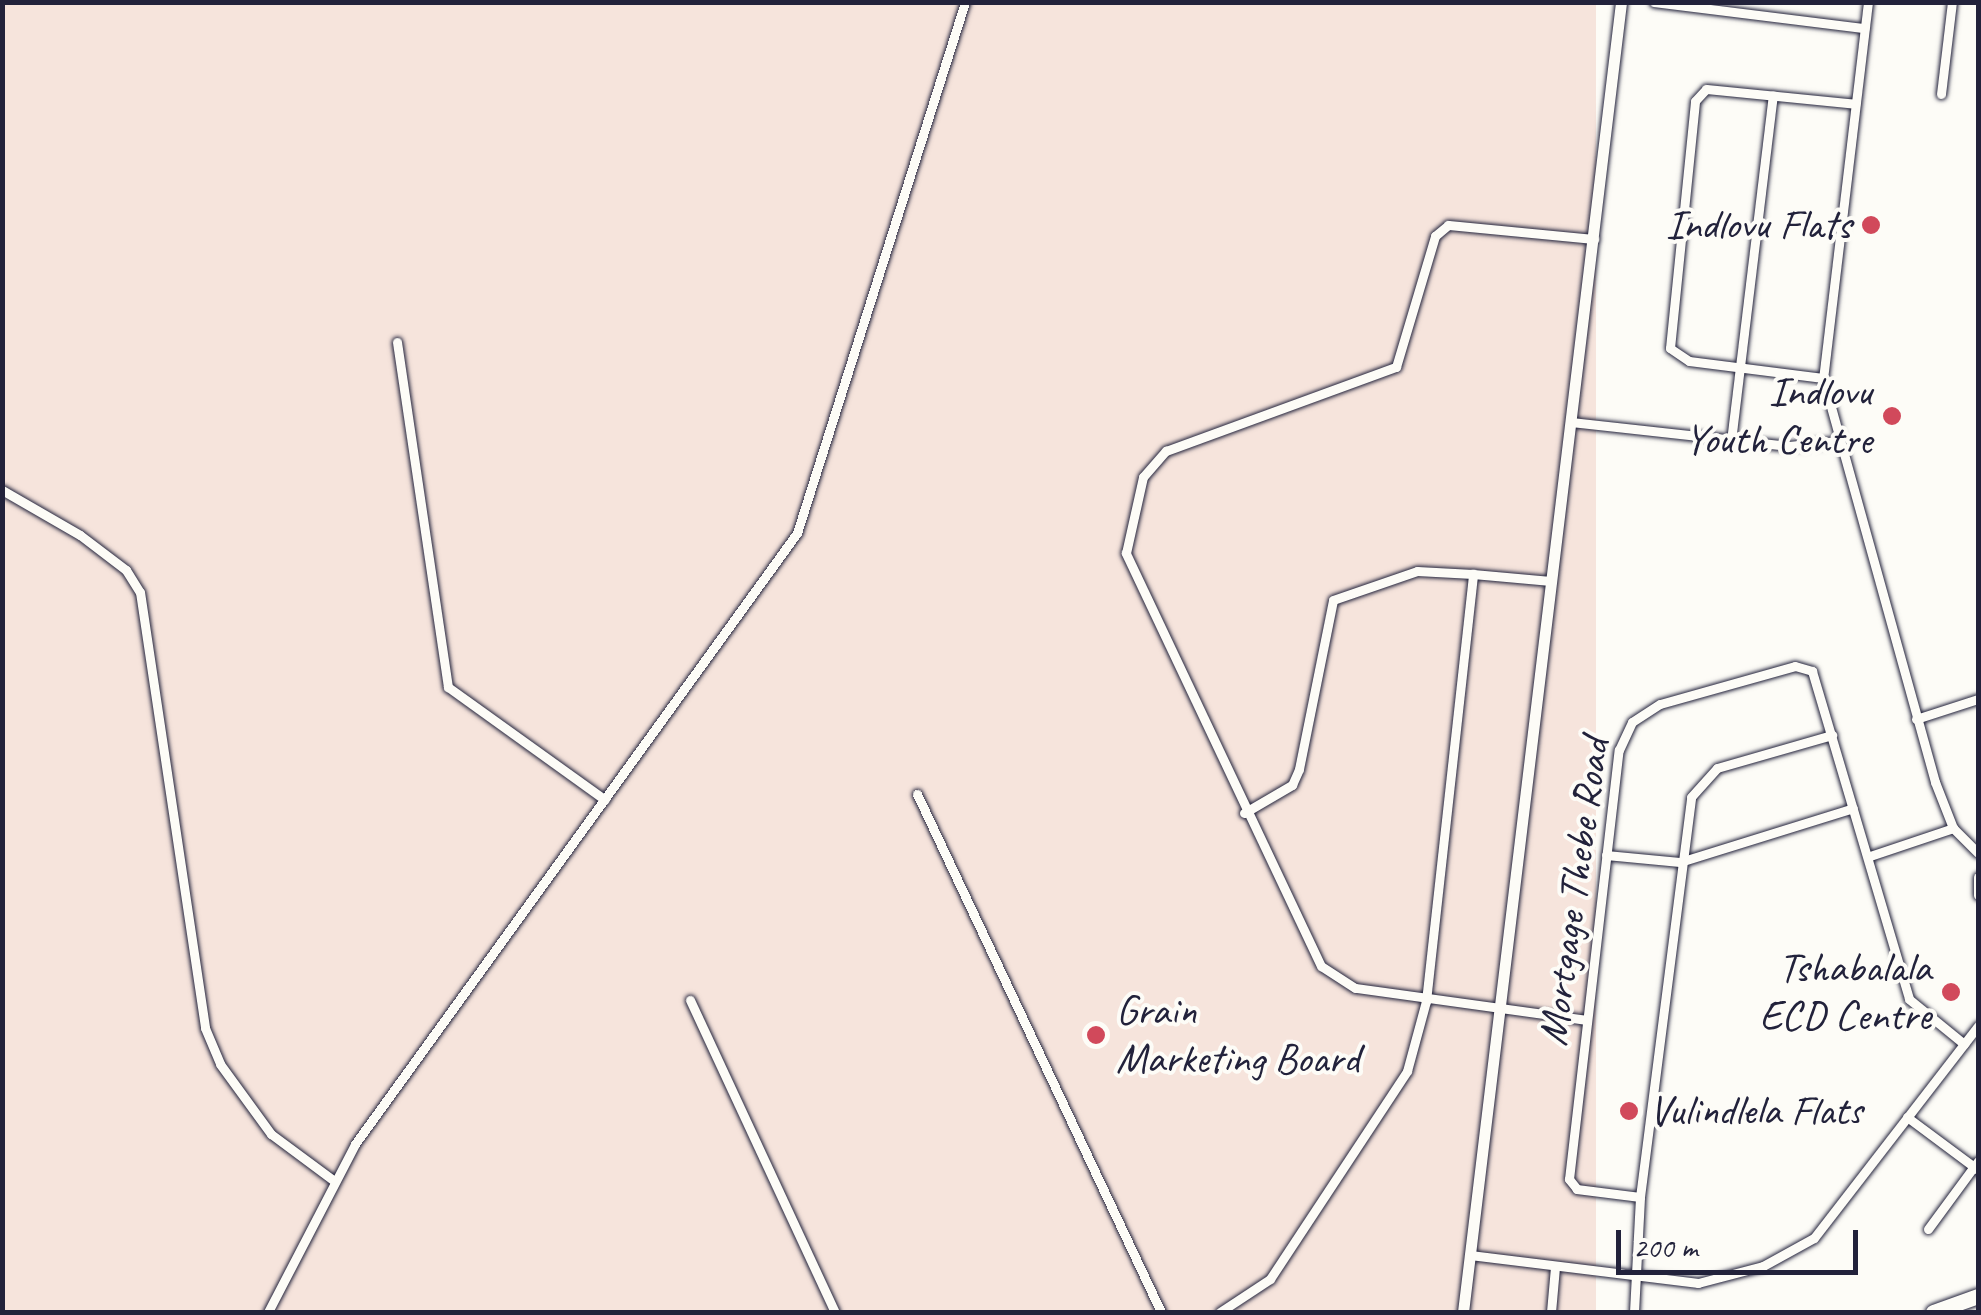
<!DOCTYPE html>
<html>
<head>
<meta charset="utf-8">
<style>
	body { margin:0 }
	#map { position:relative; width:1981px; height:1315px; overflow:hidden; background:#fdfcf7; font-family:Caveat,sans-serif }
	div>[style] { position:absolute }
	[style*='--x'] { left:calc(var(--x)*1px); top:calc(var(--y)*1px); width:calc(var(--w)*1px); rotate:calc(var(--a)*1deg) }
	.built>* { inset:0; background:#f6e4dc; transform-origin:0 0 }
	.roads { filter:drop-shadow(0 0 2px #22223b) drop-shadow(0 0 2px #22223b) }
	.minor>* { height:9px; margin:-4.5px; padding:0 4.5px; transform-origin:4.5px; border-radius:4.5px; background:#fdfcf7 }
	.tertiary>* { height:11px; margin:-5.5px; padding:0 5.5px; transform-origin:5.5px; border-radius:5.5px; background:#fdfcf7 }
	.primary>* { height:15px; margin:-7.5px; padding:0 7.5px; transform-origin:7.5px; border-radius:7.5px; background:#fdfcf7 }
	.dots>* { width:28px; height:28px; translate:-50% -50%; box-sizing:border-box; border:5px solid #fdfcf7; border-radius:50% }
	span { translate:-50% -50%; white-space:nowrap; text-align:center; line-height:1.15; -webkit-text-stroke:8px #fdfcf7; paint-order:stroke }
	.poi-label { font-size:42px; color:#22223b }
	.right { translate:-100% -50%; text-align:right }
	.left { translate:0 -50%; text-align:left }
	.street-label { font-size:42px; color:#22223b }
	.frame { position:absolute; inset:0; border:5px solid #22223b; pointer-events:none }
	.scale { position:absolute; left:1616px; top:1230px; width:242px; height:45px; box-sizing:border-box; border:5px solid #22223b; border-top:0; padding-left:12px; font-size:30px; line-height:35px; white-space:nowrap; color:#22223b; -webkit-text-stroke:8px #fdfcf7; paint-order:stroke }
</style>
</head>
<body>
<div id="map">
	<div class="built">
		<div style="left:3px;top:3px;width:1593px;height:1309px"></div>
	</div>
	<div class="roads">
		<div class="minor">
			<div style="--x:1654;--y:2;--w:212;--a:7.1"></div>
			<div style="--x:1868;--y:2;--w:379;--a:96.8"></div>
			<div style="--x:1823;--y:378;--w:419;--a:74.5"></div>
			<div style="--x:1935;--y:782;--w:49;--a:68.6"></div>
			<div style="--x:1953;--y:828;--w:35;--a:45"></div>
			<div style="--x:1941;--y:94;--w:93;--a:-83.2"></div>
			<div style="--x:397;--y:342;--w:349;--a:81.6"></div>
			<div style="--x:448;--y:687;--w:193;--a:35.7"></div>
			<div style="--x:1823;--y:378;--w:135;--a:-172.8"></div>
			<div style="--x:1689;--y:361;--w:23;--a:-146"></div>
			<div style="--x:1670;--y:348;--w:248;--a:-84.2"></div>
			<div style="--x:1695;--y:101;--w:16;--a:-47"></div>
			<div style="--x:1706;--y:89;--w:150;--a:5.7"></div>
			<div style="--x:1571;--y:422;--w:219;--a:6.3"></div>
			<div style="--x:1789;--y:446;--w:49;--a:-5.8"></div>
			<div style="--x:1731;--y:441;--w:348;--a:-83.1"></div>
			<div style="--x:2;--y:490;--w:90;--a:30"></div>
			<div style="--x:80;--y:535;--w:58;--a:37.3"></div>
			<div style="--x:126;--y:570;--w:26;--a:58"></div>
			<div style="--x:140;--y:592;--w:441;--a:81.5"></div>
			<div style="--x:205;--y:1028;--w:39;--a:67"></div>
			<div style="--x:220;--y:1064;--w:87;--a:53.9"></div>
			<div style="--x:271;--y:1134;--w:77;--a:36.6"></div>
			<div style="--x:1916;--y:719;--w:65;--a:-17.9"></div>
			<div style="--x:917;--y:794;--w:573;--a:64.78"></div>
			<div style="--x:1244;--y:813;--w:56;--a:-30.3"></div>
			<div style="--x:1292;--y:785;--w:17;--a:-66"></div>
			<div style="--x:1299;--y:769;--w:172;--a:-78.6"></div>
			<div style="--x:1333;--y:600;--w:89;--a:-19"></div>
			<div style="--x:1417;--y:571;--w:56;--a:3.1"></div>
			<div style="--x:1606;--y:855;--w:74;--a:5.4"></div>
			<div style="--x:1680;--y:862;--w:181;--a:-17.3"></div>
			<div style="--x:1870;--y:856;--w:88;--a:-18.6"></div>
			<div style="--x:1978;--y:877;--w:18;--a:90"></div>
			<div style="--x:690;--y:1000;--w:344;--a:65.1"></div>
			<div style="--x:1587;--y:1020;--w:234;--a:-172.1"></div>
			<div style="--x:1355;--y:988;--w:40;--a:-147.1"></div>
			<div style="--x:1321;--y:966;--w:457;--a:-115.3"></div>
			<div style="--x:1126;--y:553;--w:78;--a:-77.4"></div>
			<div style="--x:1143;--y:477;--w:35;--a:-49"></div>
			<div style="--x:1166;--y:451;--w:245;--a:-20.1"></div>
			<div style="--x:1396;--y:367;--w:137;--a:-73.4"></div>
			<div style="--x:1435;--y:236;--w:17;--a:-40"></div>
			<div style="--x:1448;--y:225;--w:147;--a:5.5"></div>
			<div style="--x:1907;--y:1117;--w:89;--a:36.7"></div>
			<div style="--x:1640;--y:1197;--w:64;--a:-172.8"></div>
			<div style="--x:1577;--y:1189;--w:13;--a:-129"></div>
			<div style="--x:1569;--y:1179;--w:432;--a:-83.4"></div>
			<div style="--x:1619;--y:750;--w:31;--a:-65"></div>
			<div style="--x:1632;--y:722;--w:33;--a:-33"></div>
			<div style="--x:1660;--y:704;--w:140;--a:-15.7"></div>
			<div style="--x:1795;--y:666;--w:18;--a:16"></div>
			<div style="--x:1812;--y:671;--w:342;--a:73.5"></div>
			<div style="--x:1909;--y:999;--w:71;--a:39.3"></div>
			<div style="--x:1928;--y:1229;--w:84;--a:-53.7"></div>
			<div style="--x:1470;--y:1255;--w:230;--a:7"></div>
			<div style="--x:1698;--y:1283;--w:67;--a:-14.7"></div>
			<div style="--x:1763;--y:1266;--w:58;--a:-28.8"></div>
			<div style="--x:1814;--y:1238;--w:268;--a:-52.3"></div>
			<div style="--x:268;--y:1312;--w:189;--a:-62.6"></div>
			<div style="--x:355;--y:1144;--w:754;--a:-54.12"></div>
			<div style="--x:797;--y:533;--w:557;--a:-72.44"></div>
			<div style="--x:1220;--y:1312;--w:60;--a:-33.4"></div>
			<div style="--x:1270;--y:1279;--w:249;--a:-56.6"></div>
			<div style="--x:1407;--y:1071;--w:73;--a:-74.8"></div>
			<div style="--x:1426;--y:1001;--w:430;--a:-83.7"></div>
			<div style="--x:1473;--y:574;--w:78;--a:5.1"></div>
			<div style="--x:1551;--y:1312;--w:45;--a:-84.9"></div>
			<div style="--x:1634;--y:1312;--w:115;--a:-87"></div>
			<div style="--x:1640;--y:1197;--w:403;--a:-82.7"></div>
			<div style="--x:1691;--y:797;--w:39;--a:-48"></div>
			<div style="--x:1717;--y:768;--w:120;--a:-16"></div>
		</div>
		<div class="tertiary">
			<div style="--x:1463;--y:1312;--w:1319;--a:-83.12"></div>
		</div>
		<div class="primary">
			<div style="--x:1933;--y:1312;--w:48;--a:-19.6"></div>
		</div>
	</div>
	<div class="dots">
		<div style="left:1871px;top:225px;background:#d1495b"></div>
		<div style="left:1892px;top:416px;background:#d1495b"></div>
		<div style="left:1951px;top:992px;background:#d1495b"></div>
		<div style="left:1096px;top:1035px;background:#d1495b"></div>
		<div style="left:1629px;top:1111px;background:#d1495b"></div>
	</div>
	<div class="poi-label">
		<span class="right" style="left:1851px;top:225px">Indlovu Flats</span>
		<span class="right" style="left:1872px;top:416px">Indlovu<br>Youth Centre</span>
		<span class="right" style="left:1931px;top:992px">Tshabalala<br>ECD Centre</span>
		<span class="left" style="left:1116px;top:1035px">Grain<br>Marketing Board</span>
		<span class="left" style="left:1649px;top:1111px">Vulindlela Flats</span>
	</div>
	<div class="street-label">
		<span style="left:1574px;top:892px;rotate:-82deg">Mortgage Thebe Road</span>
	</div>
	<div class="frame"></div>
	<div class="scale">200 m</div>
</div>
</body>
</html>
